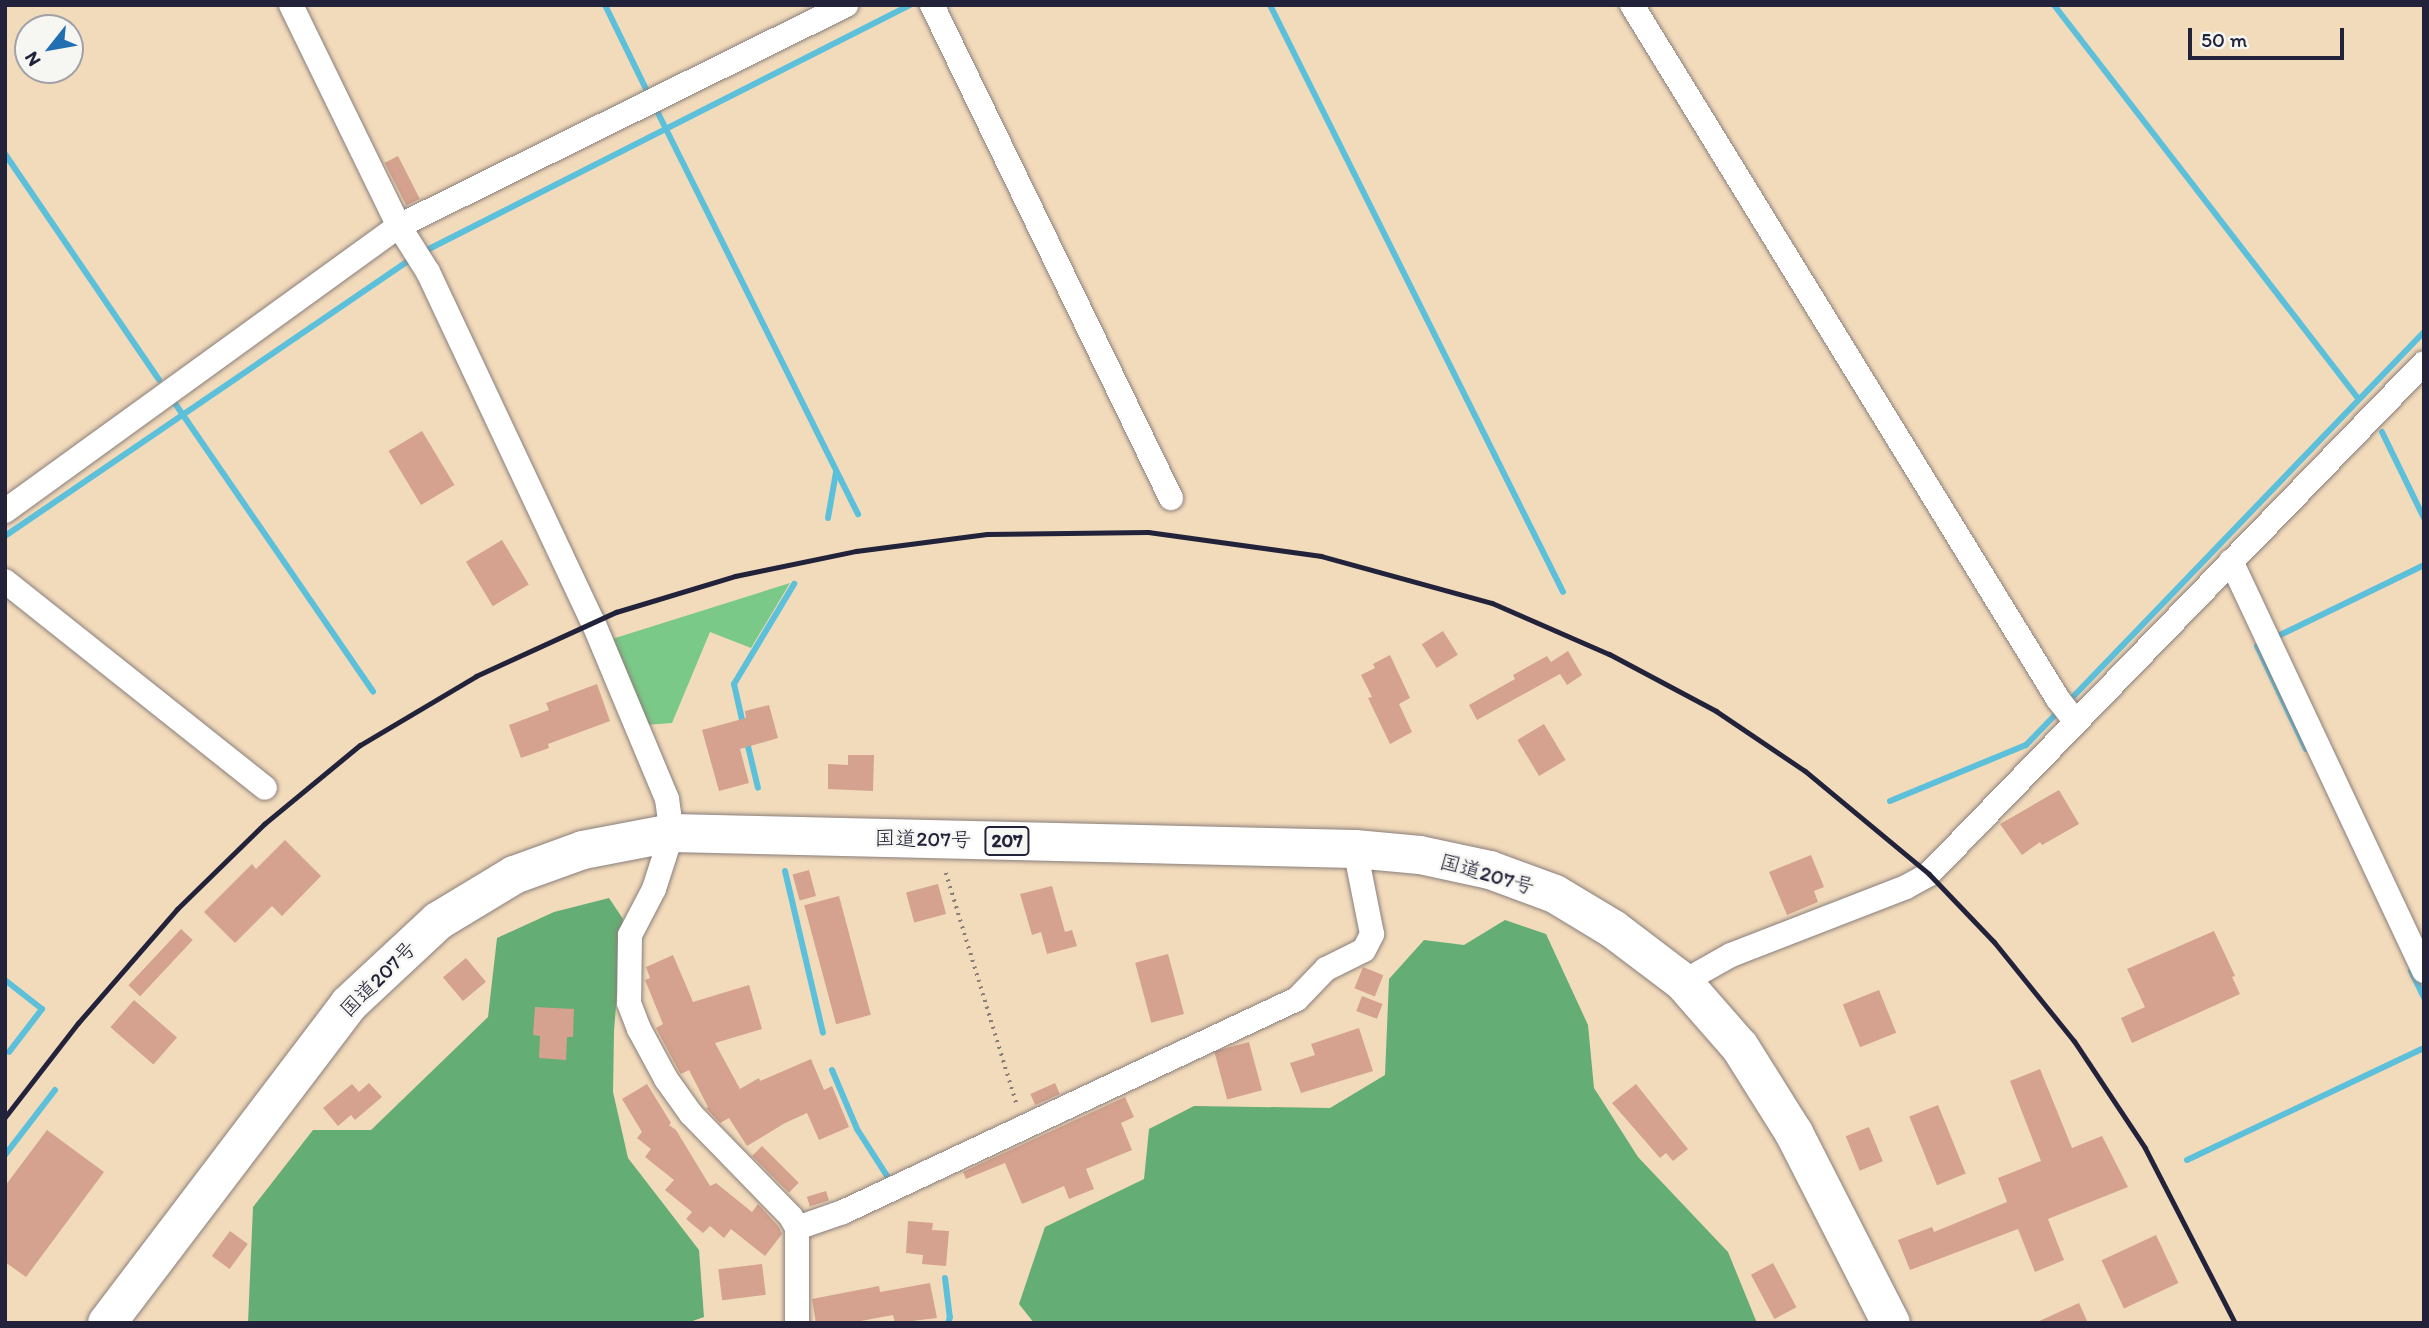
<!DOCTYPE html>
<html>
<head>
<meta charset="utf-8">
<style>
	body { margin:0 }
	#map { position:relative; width:2429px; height:1328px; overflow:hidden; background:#f2dbbb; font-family:Itim,"Klee One",sans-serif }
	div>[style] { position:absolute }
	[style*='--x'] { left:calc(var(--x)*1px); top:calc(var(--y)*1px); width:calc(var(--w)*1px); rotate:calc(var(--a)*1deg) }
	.green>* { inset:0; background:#7bc988 }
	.forest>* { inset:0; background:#64ad74 }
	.stream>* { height:6px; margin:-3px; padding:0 3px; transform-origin:3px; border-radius:3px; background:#5dc0db }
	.building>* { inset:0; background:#d4a28e; transform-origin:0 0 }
	.path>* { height:3.5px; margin-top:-1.75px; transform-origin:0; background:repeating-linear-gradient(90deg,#8a7e7b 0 2px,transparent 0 7px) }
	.roads { filter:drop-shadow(0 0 2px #8a7e7b) drop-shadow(0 0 2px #8a7e7b) }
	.street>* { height:24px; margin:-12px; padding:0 12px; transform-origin:12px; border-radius:12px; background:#fff }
	.highway>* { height:38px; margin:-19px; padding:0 19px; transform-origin:19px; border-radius:19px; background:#fff }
	.rail>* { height:5px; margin:-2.5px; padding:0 2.5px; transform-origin:2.5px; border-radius:2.5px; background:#22223b }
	span { translate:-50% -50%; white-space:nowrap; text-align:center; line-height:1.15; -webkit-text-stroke:5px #f6f6f2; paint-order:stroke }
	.shield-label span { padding:2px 5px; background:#f6f6f2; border:2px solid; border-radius:5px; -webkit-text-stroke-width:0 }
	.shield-label { font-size:19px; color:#22223b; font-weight:700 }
	.street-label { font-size:21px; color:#22223b }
	.frame { position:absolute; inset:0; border:7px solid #22223b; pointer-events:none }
	.north { position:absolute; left:14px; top:14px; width:70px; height:70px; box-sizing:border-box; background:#f6f6f2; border:2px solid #a1a1a9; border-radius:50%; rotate:239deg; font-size:19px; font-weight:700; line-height:28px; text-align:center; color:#22223b }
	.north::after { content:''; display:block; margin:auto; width:24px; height:32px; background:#1f6fb2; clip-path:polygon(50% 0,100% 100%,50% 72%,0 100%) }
	.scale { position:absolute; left:2188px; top:28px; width:156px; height:32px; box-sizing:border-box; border:4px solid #22223b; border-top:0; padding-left:9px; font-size:21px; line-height:24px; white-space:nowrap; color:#22223b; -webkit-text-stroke:5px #f6f6f2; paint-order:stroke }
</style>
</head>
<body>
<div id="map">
	<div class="green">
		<div style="clip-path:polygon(790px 583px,751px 648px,710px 632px,672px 723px,645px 725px,612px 639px)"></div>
	</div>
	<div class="forest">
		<div style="clip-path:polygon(609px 898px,623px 919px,614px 1031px,613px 1092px,628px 1158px,699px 1250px,704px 1317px,687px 1323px,248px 1323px,253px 1207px,313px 1130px,371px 1130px,488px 1017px,497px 938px,554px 912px)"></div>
		<div style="clip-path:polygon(1505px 920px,1546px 934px,1588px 1025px,1594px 1088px,1638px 1157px,1728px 1252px,1757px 1323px,1034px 1323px,1019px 1304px,1045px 1227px,1144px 1179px,1149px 1129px,1194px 1106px,1330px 1108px,1385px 1075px,1389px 979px,1424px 940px,1464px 945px)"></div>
	</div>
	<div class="stream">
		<div style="--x:605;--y:5;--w:96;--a:64"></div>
		<div style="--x:1270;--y:5;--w:656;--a:63.47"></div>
		<div style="--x:2054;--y:5;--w:498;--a:52.3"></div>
		<div style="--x:656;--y:109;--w:453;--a:63.5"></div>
		<div style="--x:5;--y:154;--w:273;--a:55.7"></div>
		<div style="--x:421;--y:253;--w:548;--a:-26.89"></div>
		<div style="--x:172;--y:399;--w:355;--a:55.5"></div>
		<div style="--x:2382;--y:432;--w:96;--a:64"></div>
		<div style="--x:828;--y:518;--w:47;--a:-80.1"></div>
		<div style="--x:5;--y:536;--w:491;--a:-34.3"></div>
		<div style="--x:2278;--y:636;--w:162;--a:-25.9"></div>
		<div style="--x:2257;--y:646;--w:114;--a:64.6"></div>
		<div style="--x:2069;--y:701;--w:512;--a:-46.11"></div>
		<div style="--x:743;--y:724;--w:41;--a:-102.7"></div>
		<div style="--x:734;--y:684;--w:117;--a:-59"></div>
		<div style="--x:746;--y:738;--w:51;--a:76.5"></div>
		<div style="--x:1890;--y:801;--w:147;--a:-22.4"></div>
		<div style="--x:2026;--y:745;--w:47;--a:-45.9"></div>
		<div style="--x:785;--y:871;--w:166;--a:76.8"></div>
		<div style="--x:2411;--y:971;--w:30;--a:64"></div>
		<div style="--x:5;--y:980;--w:47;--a:38.1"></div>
		<div style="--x:42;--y:1009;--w:54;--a:127.5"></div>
		<div style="--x:832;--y:1070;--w:64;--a:67"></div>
		<div style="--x:857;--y:1129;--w:59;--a:57.4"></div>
		<div style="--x:5;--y:1155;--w:82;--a:-52.4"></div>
		<div style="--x:2187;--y:1160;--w:262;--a:-25.3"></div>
		<div style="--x:945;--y:1278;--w:39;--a:83"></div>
		<div style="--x:950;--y:1317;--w:6;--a:108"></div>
	</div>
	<div class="building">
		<div style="left:398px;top:156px;width:48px;height:15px;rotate:63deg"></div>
		<div style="left:422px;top:431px;width:63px;height:39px;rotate:59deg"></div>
		<div style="left:502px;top:540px;width:52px;height:42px;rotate:59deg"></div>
		<div style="left:1443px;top:631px;width:28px;height:25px;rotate:58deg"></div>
		<div style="clip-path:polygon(1568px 651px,1582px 675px,1567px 685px,1560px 674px,1477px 720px,1469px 705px,1515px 679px,1513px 675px,1547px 656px,1551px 662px)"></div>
		<div style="clip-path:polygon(1390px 655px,1410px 698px,1399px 704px,1412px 732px,1390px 744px,1368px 698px,1372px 697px,1361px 675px,1375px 668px,1373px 664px)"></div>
		<div style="clip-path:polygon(597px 684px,610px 721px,548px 744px,549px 748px,521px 758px,509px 725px,549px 710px,546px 703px)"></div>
		<div style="clip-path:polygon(769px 705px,778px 738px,740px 749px,749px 783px,719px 791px,702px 730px,746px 718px,745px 711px)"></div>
		<div style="left:1544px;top:724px;width:42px;height:31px;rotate:59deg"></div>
		<div style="clip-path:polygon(848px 755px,874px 755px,873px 791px,828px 789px,828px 764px,848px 765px)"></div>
		<div style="clip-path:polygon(2059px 790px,2079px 824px,2042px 845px,2040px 842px,2022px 855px,2000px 824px)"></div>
		<div style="clip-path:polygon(285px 840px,321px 876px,282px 916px,272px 906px,235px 943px,204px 912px,252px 864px,256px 869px)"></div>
		<div style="clip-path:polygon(1811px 855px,1824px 887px,1814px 891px,1818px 902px,1787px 915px,1769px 872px)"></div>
		<div style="left:809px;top:870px;width:27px;height:17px;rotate:75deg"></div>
		<div style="left:938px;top:884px;width:31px;height:33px;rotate:75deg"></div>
		<div style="clip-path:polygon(1052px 886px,1065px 932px,1072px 930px,1077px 946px,1047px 954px,1041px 932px,1032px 935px,1020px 894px)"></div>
		<div style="left:839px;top:896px;width:123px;height:36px;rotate:75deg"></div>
		<div style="left:181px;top:929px;width:16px;height:77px;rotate:43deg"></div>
		<div style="clip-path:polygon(2214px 931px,2235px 976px,2232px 977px,2240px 994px,2132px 1043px,2121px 1018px,2145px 1007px,2127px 969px)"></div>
		<div style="left:1168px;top:954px;width:62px;height:34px;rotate:75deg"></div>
		<div style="clip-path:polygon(673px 955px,693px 1002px,749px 985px,762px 1029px,715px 1043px,740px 1089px,759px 1078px,760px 1081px,811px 1059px,824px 1090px,832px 1086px,849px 1127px,819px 1140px,807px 1113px,785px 1123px,747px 1146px,729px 1118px,720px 1123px,706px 1108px,708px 1107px,689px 1070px,681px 1074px,679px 1071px,656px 1028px,663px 1024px,645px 980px,650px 978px,646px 967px)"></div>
		<div style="left:466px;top:958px;width:31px;height:30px;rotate:50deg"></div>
		<div style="left:1363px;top:967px;width:22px;height:23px;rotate:22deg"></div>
		<div style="left:1879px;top:990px;width:46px;height:39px;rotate:68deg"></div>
		<div style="left:1362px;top:996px;width:22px;height:16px;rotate:21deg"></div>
		<div style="left:134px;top:1000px;width:57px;height:36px;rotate:41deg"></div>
		<div style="clip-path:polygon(535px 1007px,574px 1009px,573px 1037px,567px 1037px,566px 1060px,539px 1058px,540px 1036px,533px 1035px)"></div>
		<div style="clip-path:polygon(1359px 1028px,1373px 1071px,1301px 1093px,1290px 1063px,1315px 1055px,1311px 1044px)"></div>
		<div style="left:1249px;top:1042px;width:50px;height:36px;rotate:75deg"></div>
		<div style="clip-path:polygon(2040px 1069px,2072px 1148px,2102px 1136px,2128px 1187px,2048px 1219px,2064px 1260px,2035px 1272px,2018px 1229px,1910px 1270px,1898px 1240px,1932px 1227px,1934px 1232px,2007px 1202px,1998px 1178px,2041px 1161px,2010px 1081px)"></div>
		<div style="clip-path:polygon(369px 1083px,382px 1097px,355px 1120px,351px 1115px,338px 1126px,323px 1108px,352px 1084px,359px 1092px)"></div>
		<div style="left:1055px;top:1083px;width:12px;height:27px;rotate:66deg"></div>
		<div style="clip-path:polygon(647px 1084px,671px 1123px,669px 1125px,676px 1130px,710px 1186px,716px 1183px,752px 1212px,758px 1204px,779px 1227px,782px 1234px,765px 1256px,731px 1229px,724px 1238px,710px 1226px,703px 1233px,686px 1219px,692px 1212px,665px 1190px,674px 1180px,645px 1157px,651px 1149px,637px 1138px,642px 1132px,622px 1099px)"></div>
		<div style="clip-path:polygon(1636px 1084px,1688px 1149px,1673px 1161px,1666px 1153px,1660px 1158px,1612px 1103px)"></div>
		<div style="clip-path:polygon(1125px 1097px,1134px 1117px,1121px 1123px,1132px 1150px,1086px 1169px,1094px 1189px,1069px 1199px,1064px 1186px,1022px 1204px,1005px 1163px,966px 1179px,963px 1172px)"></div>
		<div style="left:1938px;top:1105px;width:74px;height:31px;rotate:68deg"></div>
		<div style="left:1869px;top:1127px;width:37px;height:25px;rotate:68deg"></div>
		<div style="clip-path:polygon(47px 1130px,104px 1172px,26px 1277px,5px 1262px,5px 1186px)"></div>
		<div style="left:762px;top:1146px;width:52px;height:14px;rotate:45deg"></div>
		<div style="left:826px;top:1191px;width:10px;height:20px;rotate:73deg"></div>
		<div style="clip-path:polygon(908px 1221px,933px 1223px,932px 1230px,949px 1231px,946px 1266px,922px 1264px,923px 1255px,906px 1253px)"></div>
		<div style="left:230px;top:1231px;width:22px;height:31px;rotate:36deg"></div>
		<div style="left:2156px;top:1235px;width:53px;height:60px;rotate:65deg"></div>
		<div style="left:1773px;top:1263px;width:50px;height:25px;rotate:62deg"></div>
		<div style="left:762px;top:1264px;width:31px;height:44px;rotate:83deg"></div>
		<div style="clip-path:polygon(930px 1283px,937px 1318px,895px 1323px,893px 1315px,850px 1323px,816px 1323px,812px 1299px,879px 1286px,880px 1292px)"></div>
		<div style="clip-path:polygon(2079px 1303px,2088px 1323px,2035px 1323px)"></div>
	</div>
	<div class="path">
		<div style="--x:946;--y:873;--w:243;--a:73"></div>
	</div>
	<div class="roads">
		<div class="street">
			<div style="--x:291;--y:5;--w:246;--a:64"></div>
			<div style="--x:399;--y:226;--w:54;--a:57.8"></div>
			<div style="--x:428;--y:272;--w:387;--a:64.8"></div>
			<div style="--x:593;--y:622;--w:192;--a:67.3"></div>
			<div style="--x:667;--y:799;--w:34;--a:82"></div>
			<div style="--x:672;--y:833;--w:59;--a:107.8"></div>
			<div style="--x:654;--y:889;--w:52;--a:117.6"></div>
			<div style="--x:630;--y:935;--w:68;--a:90.8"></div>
			<div style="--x:629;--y:1003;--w:28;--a:69"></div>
			<div style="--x:639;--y:1029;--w:57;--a:61.6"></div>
			<div style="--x:666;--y:1079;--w:43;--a:54.5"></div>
			<div style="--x:691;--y:1114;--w:144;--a:45.8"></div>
			<div style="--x:791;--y:1217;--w:13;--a:61"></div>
			<div style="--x:797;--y:1228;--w:95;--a:90"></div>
			<div style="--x:932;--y:5;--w:548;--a:64.14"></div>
			<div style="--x:1632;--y:5;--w:814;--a:58.46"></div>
			<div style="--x:2058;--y:699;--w:28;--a:52"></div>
			<div style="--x:5;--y:511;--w:486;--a:-35.9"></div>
			<div style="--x:399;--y:226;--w:499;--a:-26.3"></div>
			<div style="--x:2231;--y:561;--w:453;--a:64.8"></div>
			<div style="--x:5;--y:581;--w:332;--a:38.5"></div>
			<div style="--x:1683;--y:982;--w:55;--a:-29.4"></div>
			<div style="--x:1731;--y:955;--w:188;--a:-21.2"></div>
			<div style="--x:1906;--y:887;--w:26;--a:-29"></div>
			<div style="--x:1929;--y:874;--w:711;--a:-45.91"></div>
			<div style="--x:797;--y:1228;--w:49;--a:-19.2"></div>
			<div style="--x:843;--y:1212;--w:501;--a:-25.13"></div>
			<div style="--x:1297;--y:999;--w:42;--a:-46"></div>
			<div style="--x:1326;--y:969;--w:42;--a:-26.6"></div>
			<div style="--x:1364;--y:950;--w:18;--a:-63"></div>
			<div style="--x:1372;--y:934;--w:87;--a:-101.3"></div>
		</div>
		<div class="highway">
			<div style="--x:107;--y:1323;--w:400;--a:-52.8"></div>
			<div style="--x:349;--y:1004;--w:122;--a:-43"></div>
			<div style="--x:438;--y:921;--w:89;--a:-31.2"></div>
			<div style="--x:514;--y:875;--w:73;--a:-19.9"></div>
			<div style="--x:583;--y:850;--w:91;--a:-10.8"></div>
			<div style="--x:672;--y:833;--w:683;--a:1.34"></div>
			<div style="--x:1355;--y:849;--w:65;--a:5.3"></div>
			<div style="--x:1420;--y:855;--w:72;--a:12.1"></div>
			<div style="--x:1490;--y:870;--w:69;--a:20.3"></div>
			<div style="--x:1555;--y:894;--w:68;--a:31.1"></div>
			<div style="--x:1613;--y:929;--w:88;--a:37.1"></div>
			<div style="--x:1683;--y:982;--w:86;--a:48.8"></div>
			<div style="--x:1740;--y:1047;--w:102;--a:57.9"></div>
			<div style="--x:1794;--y:1133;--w:213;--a:63"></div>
		</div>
	</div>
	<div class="rail">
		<div style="--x:5;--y:1117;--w:119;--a:-52.2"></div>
		<div style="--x:78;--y:1023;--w:151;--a:-49"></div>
		<div style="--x:177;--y:909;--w:122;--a:-44.3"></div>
		<div style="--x:264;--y:824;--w:124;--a:-39.5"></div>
		<div style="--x:360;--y:745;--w:135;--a:-30.7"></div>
		<div style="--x:476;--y:676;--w:154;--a:-24.6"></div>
		<div style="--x:616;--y:612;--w:124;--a:-16.8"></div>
		<div style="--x:735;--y:576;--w:124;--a:-11.7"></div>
		<div style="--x:856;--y:551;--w:132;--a:-7.4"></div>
		<div style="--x:987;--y:534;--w:161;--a:-0.7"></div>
		<div style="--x:1148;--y:532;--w:175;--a:7.9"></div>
		<div style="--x:1321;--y:556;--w:177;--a:15.4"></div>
		<div style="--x:1492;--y:603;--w:128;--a:23.6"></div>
		<div style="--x:1609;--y:654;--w:121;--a:28"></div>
		<div style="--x:1716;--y:711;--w:107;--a:34"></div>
		<div style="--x:1805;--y:771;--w:161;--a:39.7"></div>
		<div style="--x:1929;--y:874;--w:94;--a:46.3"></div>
		<div style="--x:1994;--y:942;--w:127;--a:51.1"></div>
		<div style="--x:2074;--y:1041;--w:128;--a:56.4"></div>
		<div style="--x:2145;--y:1148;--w:197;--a:62.8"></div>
	</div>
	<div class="shield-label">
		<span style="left:1007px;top:841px">207</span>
	</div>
	<div class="street-label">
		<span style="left:923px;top:839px;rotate:1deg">国道207号</span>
		<span style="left:1487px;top:874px;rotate:16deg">国道207号</span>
		<span style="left:378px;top:979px;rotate:-45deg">国道207号</span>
	</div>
	<div class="frame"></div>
	<div class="north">N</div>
	<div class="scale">50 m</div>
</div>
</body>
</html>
